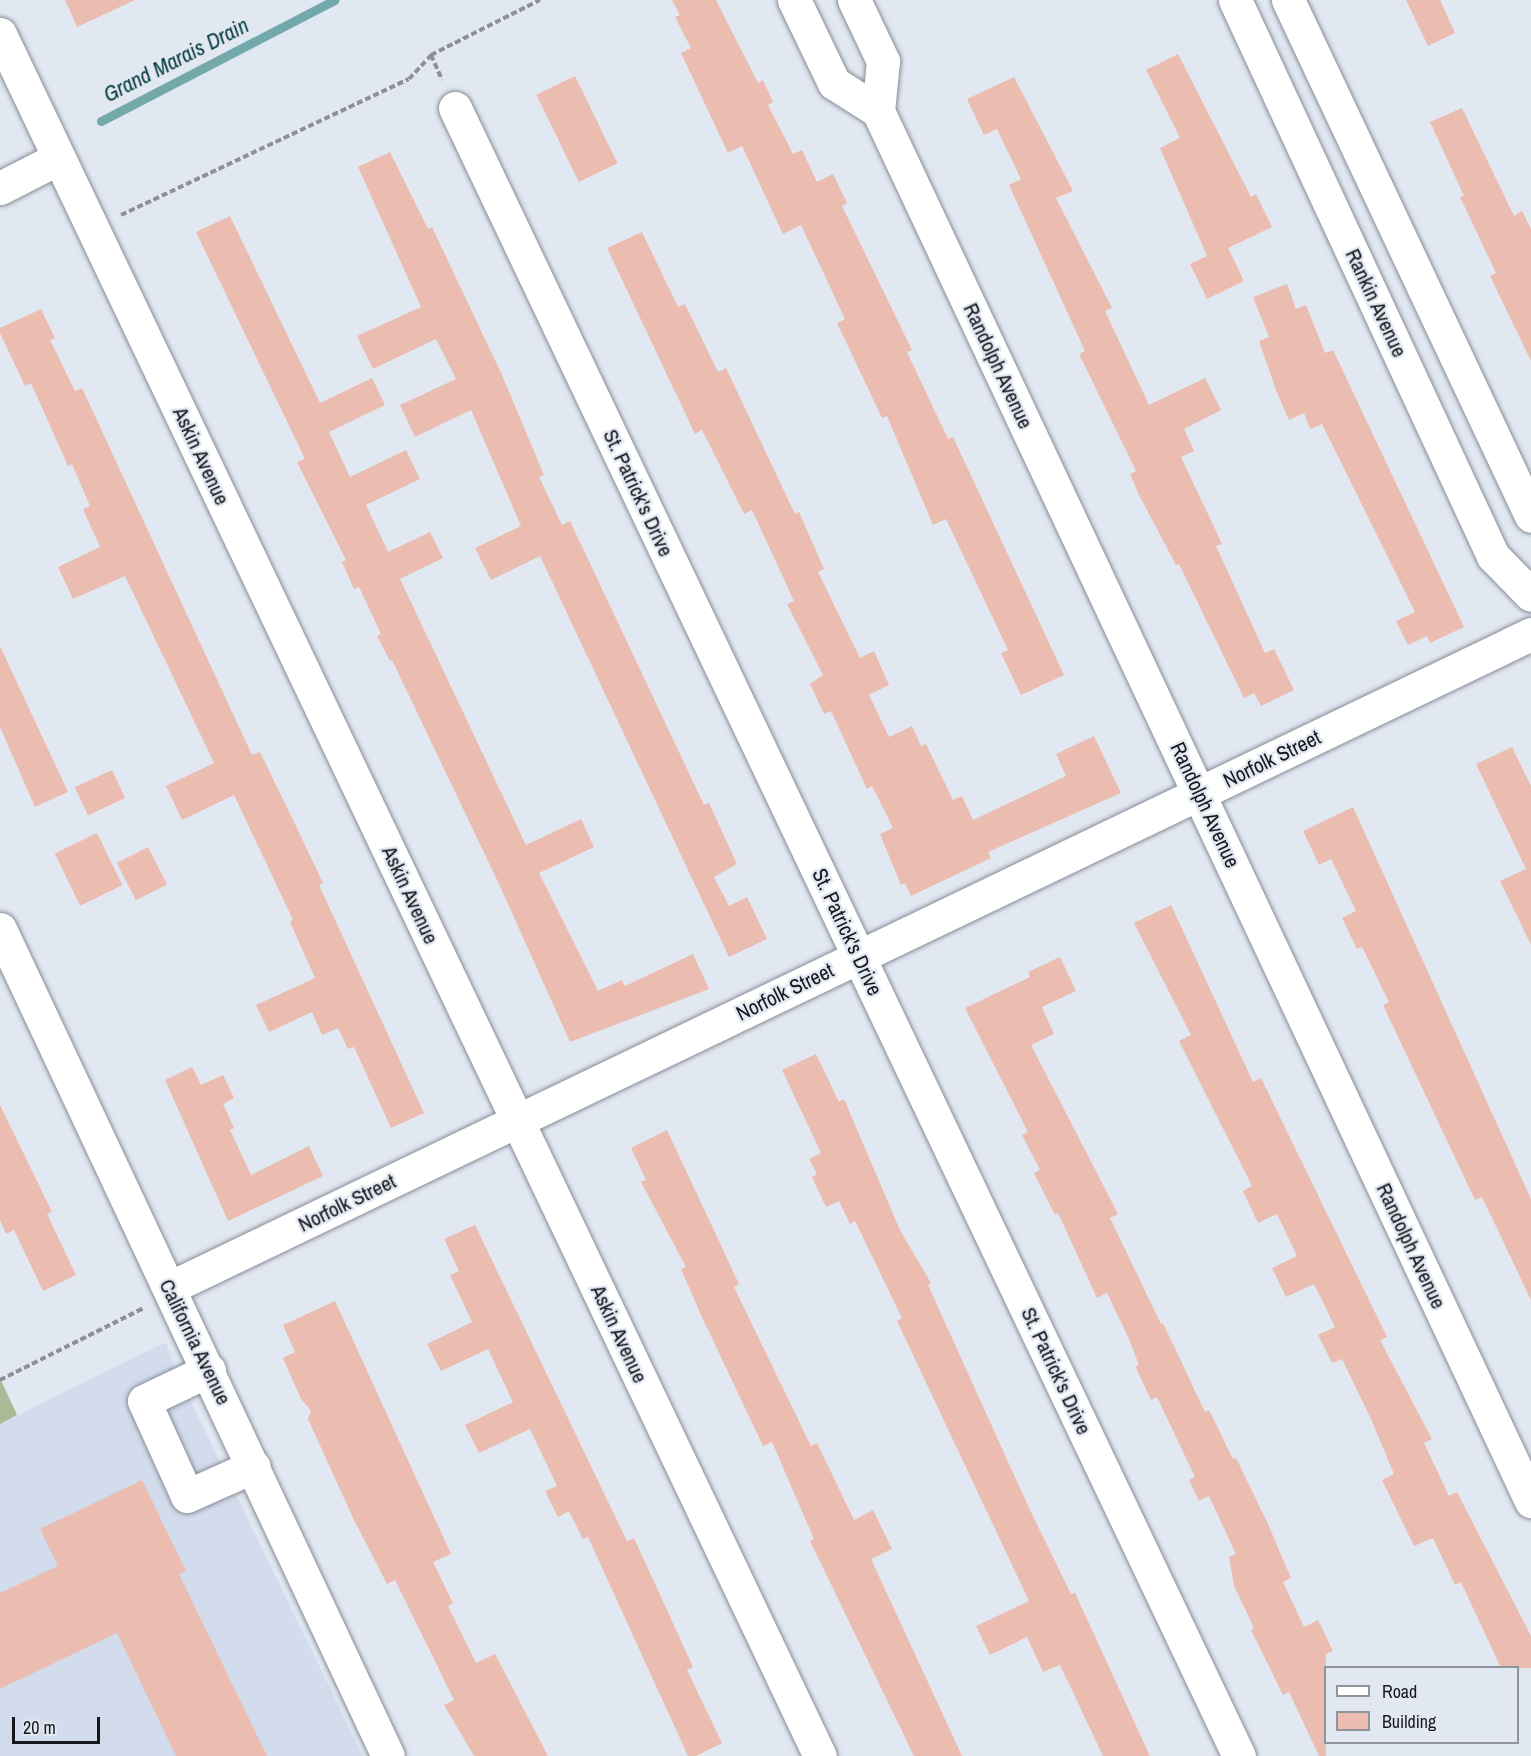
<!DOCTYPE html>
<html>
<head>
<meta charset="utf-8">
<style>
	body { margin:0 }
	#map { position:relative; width:1531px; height:1756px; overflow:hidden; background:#e2e8f2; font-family:"Archivo Narrow",sans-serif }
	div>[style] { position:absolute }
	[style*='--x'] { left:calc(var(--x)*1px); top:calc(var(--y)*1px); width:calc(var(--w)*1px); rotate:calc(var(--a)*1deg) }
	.built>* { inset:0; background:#d3dced }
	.forest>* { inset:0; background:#a9ba94 }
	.stream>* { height:9px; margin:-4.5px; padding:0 4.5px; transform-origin:4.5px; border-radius:4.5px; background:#73a9ab }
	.building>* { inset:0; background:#ebbdb0; transform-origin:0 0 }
	.path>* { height:4px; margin-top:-2px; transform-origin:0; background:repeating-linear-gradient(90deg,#8c9198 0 6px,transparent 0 9px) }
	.roads { filter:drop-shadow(0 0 2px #878d96) drop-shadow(0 0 2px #878d96) }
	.minor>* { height:33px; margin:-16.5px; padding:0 16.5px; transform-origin:16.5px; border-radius:16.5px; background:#fff }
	span { translate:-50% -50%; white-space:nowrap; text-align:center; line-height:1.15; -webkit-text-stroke:4.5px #e2e8f2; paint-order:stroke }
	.street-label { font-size:21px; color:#16181c }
	.water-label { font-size:22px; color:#073d3e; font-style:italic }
	.legend { position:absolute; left:1324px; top:1666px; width:195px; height:78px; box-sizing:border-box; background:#e2e8f2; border:2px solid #90959c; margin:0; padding:8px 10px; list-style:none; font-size:18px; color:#16181c }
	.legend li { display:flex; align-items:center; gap:12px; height:30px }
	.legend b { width:30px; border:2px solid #90959c }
	.scale { position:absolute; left:12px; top:1717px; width:88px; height:27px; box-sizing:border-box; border:3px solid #16181c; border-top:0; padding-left:8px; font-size:18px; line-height:21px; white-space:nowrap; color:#16181c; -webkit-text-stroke:4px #e2e8f2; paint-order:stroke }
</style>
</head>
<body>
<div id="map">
	<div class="built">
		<div style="clip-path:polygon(166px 1342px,175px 1369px,363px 1756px,0 1756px,0 1424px)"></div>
	</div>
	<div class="forest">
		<div style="clip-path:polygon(0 1378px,17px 1415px,0 1424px)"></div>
	</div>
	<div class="stream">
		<div style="--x:101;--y:121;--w:263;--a:-27.4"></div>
	</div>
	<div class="building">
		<div style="clip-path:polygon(65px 0,135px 0,77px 27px)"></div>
		<div style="clip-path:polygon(672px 0,716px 0,758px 83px,763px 80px,773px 102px,768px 105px,793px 154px,802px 150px,817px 182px,833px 174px,847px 203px,842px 206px,912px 350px,907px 352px,948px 439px,953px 437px,1064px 675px,1021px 695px,1001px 653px,1008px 650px,946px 519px,933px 525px,887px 416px,882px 418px,837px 323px,845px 319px,801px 225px,783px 234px,742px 146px,728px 153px,681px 53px,691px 48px,675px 17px,680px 15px)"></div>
		<div style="clip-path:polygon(1406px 0,1440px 0,1455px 33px,1428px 46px)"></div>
		<div style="clip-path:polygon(1178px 54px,1251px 197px,1256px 194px,1272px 227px,1228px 248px,1244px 281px,1207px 299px,1190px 264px,1207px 256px,1160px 148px,1180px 138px,1146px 70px)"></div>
		<div style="left:575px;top:76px;width:97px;height:43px;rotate:64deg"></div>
		<div style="clip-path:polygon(1014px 77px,1073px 191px,1056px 198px,1112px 308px,1105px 311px,1149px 405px,1205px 378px,1221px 410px,1184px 429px,1194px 451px,1181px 457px,1222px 544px,1216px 546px,1265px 653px,1274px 649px,1294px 690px,1261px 706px,1254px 693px,1244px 698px,1179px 564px,1176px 565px,1139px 495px,1130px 474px,1136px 471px,1079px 354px,1085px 351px,1009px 185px,1021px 179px,997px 129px,984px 135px,967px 99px)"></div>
		<div style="clip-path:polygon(1462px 108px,1514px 216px,1522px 211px,1531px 229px,1531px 361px,1490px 276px,1496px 273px,1460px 197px,1464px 196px,1430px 122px)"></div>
		<div style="clip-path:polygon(390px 152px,428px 229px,432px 227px,502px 375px,544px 475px,539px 477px,562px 525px,570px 521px,704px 805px,709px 803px,737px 864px,714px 877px,729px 906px,747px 897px,767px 939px,729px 957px,540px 556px,491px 580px,475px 548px,521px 526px,471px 410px,415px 437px,400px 405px,456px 379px,436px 339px,373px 369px,357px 336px,421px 307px,358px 167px)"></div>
		<div style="clip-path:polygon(230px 216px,320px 403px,372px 378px,385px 405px,329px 432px,350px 477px,406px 450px,420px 479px,366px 505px,388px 552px,430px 532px,443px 558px,400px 579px,526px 845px,581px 819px,594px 847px,539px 873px,598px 991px,622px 980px,625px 986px,693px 954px,709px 989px,570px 1042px,499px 884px,392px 660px,390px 661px,377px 636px,381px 634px,359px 587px,354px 589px,342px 562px,346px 560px,297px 462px,305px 459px,196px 232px)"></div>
		<div style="clip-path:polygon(642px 232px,678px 307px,685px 304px,718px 372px,726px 368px,795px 514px,799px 512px,824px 569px,818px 572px,860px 658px,874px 651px,889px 685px,869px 695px,889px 737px,912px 726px,921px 746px,926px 744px,953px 800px,962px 796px,973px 820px,1066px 776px,1056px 754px,1094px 736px,1121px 793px,988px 852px,991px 858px,911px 896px,905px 883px,901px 885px,880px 834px,893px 828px,872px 786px,867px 789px,831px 711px,824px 714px,810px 684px,823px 675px,787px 604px,794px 601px,752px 510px,744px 514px,702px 430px,695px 434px,607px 248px)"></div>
		<div style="clip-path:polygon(1287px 284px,1296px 309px,1306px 305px,1325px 353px,1333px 350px,1464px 627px,1430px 643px,1427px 636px,1408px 645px,1396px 621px,1415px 612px,1322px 424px,1310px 429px,1304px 413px,1289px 420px,1277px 393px,1259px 341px,1269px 337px,1253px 297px)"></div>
		<div style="clip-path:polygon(41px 309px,55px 338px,50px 340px,75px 391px,82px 388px,252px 755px,260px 752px,294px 822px,323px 883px,319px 885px,424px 1113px,391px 1128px,354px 1047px,348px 1049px,338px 1028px,322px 1035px,312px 1012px,269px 1032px,256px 1005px,315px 978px,290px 922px,293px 920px,234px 795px,182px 820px,166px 786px,214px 763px,125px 576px,73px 599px,58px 567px,100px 547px,83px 509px,90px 506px,72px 464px,68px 466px,31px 383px,25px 386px,0 333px,0 328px)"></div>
		<div style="clip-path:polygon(0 646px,68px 792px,35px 807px,0 727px)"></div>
		<div style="clip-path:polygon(1512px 747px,1531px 786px,1531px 945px,1500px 881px,1526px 869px,1476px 764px)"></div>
		<div style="left:112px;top:770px;width:31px;height:41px;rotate:65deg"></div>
		<div style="clip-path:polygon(1353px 807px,1531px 1199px,1531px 1300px,1482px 1197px,1475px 1200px,1383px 1005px,1389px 1002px,1362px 947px,1357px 949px,1342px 918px,1356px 911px,1331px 859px,1319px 865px,1303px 831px)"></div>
		<div style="left:97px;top:833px;width:58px;height:47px;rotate:64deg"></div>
		<div style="left:148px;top:847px;width:42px;height:35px;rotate:63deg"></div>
		<div style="clip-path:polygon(1171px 905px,1253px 1082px,1261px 1078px,1387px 1337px,1380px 1340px,1432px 1439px,1424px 1443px,1449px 1496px,1457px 1492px,1531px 1636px,1531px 1668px,1501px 1668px,1461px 1582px,1455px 1585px,1433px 1538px,1414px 1546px,1382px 1480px,1394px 1474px,1371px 1419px,1342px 1359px,1332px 1363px,1318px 1335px,1335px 1327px,1314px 1284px,1286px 1297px,1272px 1268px,1297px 1256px,1277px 1214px,1258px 1223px,1243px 1191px,1252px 1186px,1179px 1041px,1191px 1035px,1134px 923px)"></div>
		<div style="clip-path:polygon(1060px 957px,1076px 991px,1042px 1007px,1054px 1034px,1031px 1045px,1118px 1214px,1110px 1218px,1161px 1324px,1163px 1323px,1205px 1412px,1209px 1410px,1233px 1459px,1236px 1458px,1268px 1524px,1291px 1578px,1283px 1582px,1304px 1627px,1318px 1620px,1333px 1651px,1326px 1654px,1326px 1756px,1319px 1756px,1289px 1692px,1283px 1695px,1251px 1630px,1254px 1628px,1234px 1586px,1229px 1557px,1236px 1554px,1209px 1496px,1199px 1501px,1189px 1480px,1195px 1477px,1157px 1397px,1151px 1400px,1135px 1366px,1139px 1365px,1129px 1339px,1107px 1293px,1097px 1298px,1058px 1213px,1055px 1215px,1034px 1173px,1040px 1170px,1022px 1135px,1028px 1132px,965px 1008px,1030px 977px,1028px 972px)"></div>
		<div style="clip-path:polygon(816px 1054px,839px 1102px,844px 1099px,900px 1230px,931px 1283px,928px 1285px,1029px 1508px,1071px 1594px,1075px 1593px,1150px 1756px,1103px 1756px,1060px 1665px,1043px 1672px,1027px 1637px,990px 1655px,976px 1626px,1029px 1601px,897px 1321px,902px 1318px,855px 1221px,850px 1224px,839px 1201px,826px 1207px,812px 1177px,817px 1174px,809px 1159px,821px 1153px,782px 1070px)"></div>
		<div style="clip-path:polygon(192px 1067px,201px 1085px,223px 1075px,234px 1098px,223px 1104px,234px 1128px,230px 1130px,251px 1175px,309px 1146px,323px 1176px,228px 1221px,165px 1080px)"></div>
		<div style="clip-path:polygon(0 1105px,52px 1212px,47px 1214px,76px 1275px,43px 1291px,14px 1230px,6px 1234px,0 1220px)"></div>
		<div style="clip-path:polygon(667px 1130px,739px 1284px,734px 1287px,811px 1446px,817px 1443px,854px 1520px,873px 1510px,892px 1549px,871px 1559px,962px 1756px,914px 1756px,810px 1541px,814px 1539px,772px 1442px,763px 1446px,701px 1315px,681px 1269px,686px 1267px,641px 1182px,646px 1180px,631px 1148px)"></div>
		<div style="clip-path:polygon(475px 1225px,627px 1541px,634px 1538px,693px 1667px,687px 1670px,722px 1743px,696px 1756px,688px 1756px,588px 1537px,583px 1539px,569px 1511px,558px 1517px,545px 1491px,557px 1486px,530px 1429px,479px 1453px,465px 1425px,513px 1402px,488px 1349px,441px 1371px,427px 1344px,472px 1322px,450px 1275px,459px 1271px,444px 1239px)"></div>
		<div style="clip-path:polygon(335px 1301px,451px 1554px,433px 1562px,453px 1603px,448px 1606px,476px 1663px,495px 1654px,548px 1756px,474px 1756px,444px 1705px,454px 1700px,395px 1580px,387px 1584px,353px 1518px,308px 1419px,311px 1411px,301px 1399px,283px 1358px,295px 1352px,283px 1325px)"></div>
		<div style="clip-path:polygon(142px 1480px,186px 1571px,179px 1574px,267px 1756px,176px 1756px,117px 1633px,0 1689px,0 1593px,58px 1566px,40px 1529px)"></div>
	</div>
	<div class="path">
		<div style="--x:431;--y:55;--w:27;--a:66"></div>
		<div style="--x:121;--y:215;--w:318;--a:-25.3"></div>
		<div style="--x:409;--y:79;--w:33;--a:-47"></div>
		<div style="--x:431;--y:55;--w:122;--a:-26.8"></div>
		<div style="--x:0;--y:1380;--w:161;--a:-26.6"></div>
	</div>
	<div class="roads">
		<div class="minor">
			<div style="--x:794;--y:0;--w:92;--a:64.3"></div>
			<div style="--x:834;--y:83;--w:52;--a:32.5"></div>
			<div style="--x:854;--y:0;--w:68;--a:64.6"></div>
			<div style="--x:883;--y:61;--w:50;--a:95.7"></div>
			<div style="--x:878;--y:111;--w:1536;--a:64.84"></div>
			<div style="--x:1235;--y:0;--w:613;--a:65.11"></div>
			<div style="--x:1493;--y:556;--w:54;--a:45.7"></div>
			<div style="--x:1288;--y:0;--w:570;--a:64.78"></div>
			<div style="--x:0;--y:34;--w:1907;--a:64.54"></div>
			<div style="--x:455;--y:108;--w:1825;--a:64.56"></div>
			<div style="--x:0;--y:188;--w:66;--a:-27"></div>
			<div style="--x:0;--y:929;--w:913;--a:64.87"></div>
			<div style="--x:169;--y:1288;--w:1511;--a:-25.65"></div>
			<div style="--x:209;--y:1370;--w:72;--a:154.5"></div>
			<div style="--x:144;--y:1401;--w:104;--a:65.6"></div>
			<div style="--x:187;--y:1496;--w:73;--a:-24.1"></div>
		</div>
	</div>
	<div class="street-label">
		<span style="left:1376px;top:303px;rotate:65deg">Rankin Avenue</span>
		<span style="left:998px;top:366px;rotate:65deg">Randolph Avenue</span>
		<span style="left:201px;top:456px;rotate:65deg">Askin Avenue</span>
		<span style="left:638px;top:493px;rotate:65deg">St. Patrick's Drive</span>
		<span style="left:1272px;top:759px;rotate:-26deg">Norfolk Street</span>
		<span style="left:1205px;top:805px;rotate:65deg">Randolph Avenue</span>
		<span style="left:410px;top:895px;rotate:65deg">Askin Avenue</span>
		<span style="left:847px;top:932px;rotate:65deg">St. Patrick's Drive</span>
		<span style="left:785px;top:992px;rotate:-26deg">Norfolk Street</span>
		<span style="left:347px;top:1203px;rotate:-26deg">Norfolk Street</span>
		<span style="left:1411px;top:1246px;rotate:65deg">Randolph Avenue</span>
		<span style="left:619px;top:1334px;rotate:65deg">Askin Avenue</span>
		<span style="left:195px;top:1342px;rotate:64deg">California Avenue</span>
		<span style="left:1056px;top:1371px;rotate:65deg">St. Patrick's Drive</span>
	</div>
	<div class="water-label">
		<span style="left:176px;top:60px;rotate:-27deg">Grand Marais Drain</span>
	</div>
	<ul class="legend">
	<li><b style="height:8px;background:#fff"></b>Road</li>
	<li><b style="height:16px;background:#ebbdb0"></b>Building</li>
	</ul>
	<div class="scale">20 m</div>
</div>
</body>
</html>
